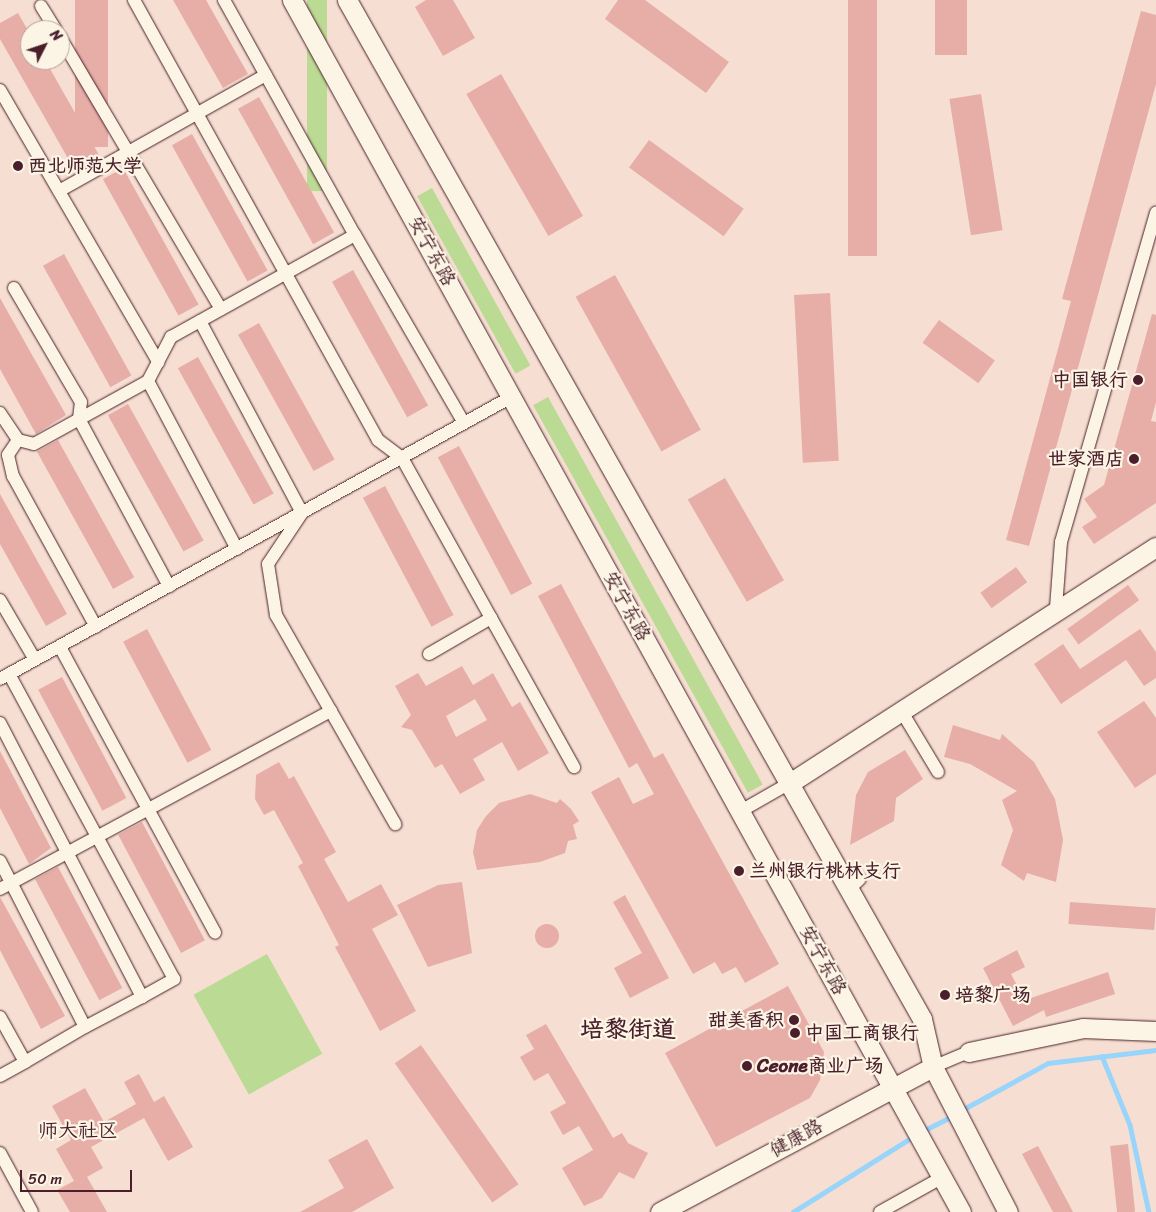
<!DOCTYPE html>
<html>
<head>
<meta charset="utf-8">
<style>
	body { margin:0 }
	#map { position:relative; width:1156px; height:1212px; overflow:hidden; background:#f6dfd2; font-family:Sriracha,"LXGW WenKai TC",sans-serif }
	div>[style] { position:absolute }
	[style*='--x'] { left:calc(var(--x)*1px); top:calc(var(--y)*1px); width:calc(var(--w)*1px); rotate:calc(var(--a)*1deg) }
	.green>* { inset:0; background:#bbda93; transform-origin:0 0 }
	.stream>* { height:4.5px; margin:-2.25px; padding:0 2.25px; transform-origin:2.25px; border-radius:2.25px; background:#99d4fa }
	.building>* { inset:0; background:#e7ada7; transform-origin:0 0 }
	.round { border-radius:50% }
	.roads { filter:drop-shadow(0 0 1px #4a1f2b) drop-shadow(0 0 1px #4a1f2b) }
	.street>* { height:12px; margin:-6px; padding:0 6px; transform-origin:6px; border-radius:6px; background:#fcf5e5 }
	.secondary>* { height:19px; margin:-9.5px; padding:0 9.5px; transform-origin:9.5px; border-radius:9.5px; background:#fcf5e5 }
	.dots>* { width:14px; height:14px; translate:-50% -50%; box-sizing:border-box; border:2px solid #fcf5e5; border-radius:50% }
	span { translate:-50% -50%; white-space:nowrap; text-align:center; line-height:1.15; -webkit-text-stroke:4.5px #fcf5e5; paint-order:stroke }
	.poi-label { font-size:19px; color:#4a1f2b; font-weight:700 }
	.left { translate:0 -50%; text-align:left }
	.right { translate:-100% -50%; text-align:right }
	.street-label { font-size:19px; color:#4a1f2b }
	.neighbourhood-label { font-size:20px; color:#4a1f2b }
	.district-label { font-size:24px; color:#4a1f2b; font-weight:700 }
	.north { position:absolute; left:20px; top:20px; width:50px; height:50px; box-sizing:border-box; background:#fcf5e5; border:1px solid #b59f9b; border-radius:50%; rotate:49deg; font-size:14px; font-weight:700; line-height:20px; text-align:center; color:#4a1f2b }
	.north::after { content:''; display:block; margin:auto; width:18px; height:22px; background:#4a1f2b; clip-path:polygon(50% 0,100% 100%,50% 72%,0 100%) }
	.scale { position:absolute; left:20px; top:1170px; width:112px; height:22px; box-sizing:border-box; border:2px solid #4a1f2b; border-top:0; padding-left:6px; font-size:15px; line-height:18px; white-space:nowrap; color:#4a1f2b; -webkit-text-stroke:4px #fcf5e5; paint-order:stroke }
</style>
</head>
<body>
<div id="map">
	<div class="green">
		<div style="left:307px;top:0;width:20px;height:191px"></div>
		<div style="left:432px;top:188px;width:203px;height:17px;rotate:61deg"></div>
		<div style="left:548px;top:397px;width:443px;height:17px;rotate:61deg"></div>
		<div style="left:267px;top:954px;width:114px;height:84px;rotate:61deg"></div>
	</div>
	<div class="stream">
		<div style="--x:1102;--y:1056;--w:74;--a:67.9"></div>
		<div style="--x:1130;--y:1125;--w:89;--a:77.7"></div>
		<div style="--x:960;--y:1111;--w:100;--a:-28.6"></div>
		<div style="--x:1048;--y:1063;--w:109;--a:-6.9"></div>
		<div style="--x:921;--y:1132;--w:37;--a:-27"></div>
		<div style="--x:793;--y:1212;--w:143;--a:-32.1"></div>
	</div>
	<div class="building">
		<div style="left:75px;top:0;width:33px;height:147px"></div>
		<div style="clip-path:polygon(173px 0,206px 0,248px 74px,223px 88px)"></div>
		<div style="clip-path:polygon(426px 0,453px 0,475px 38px,443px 56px,415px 7px)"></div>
		<div style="clip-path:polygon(618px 0,645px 0,729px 62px,706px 93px,605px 19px)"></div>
		<div style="left:848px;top:0;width:29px;height:256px"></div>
		<div style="left:935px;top:0;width:32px;height:55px"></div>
		<div style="clip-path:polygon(1141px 11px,1156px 15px,1156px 84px,1029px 546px,1006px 540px,1071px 301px,1062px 299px)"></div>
		<div style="clip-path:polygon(18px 13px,30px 34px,30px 60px,45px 60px,99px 155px,74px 169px,0 39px,0 23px)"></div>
		<div style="left:501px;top:74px;width:164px;height:40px;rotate:60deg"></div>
		<div style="left:981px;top:94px;width:138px;height:32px;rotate:81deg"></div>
		<div style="left:259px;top:97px;width:155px;height:24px;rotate:61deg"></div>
		<div style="left:192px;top:134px;width:156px;height:23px;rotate:61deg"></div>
		<div style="left:649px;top:140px;width:117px;height:34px;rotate:36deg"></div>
		<div style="left:123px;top:168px;width:156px;height:23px;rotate:61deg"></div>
		<div style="left:64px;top:254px;width:139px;height:24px;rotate:61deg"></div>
		<div style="left:353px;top:270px;width:155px;height:24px;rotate:61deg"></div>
		<div style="left:615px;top:275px;width:177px;height:45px;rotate:61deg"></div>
		<div style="left:830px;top:293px;width:168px;height:36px;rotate:87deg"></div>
		<div style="clip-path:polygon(0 298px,66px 415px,36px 434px,0 369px)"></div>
		<div style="clip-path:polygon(1152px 314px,1156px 315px,1156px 402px,1151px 421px,1156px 422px,1156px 503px,1094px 544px,1082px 527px,1097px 517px,1084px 499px,1104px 485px)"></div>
		<div style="left:939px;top:320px;width:69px;height:28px;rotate:36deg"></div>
		<div style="left:259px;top:323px;width:156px;height:24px;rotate:61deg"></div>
		<div style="left:198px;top:357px;width:156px;height:23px;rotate:61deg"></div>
		<div style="left:128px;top:404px;width:156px;height:23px;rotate:61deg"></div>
		<div style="left:58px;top:440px;width:157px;height:24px;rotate:61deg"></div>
		<div style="left:459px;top:446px;width:156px;height:24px;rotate:62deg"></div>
		<div style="left:725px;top:478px;width:118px;height:43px;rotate:60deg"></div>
		<div style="left:385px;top:486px;width:146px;height:25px;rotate:62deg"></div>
		<div style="clip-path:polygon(0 494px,67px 614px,46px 626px,0 544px)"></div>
		<div style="left:1016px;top:567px;width:19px;height:44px;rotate:54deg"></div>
		<div style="clip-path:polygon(561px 584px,654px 758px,663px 753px,779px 964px,745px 983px,736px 967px,722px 974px,715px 962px,693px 974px,591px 792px,619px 777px,633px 804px,654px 794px,637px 763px,629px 768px,538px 596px)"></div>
		<div style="left:1128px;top:585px;width:19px;height:75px;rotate:54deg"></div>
		<div style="left:147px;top:629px;width:137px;height:27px;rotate:62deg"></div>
		<div style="clip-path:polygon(1140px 629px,1156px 652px,1156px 678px,1144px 686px,1126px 660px,1061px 704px,1034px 664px,1063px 644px,1080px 669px)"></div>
		<div style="clip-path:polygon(evenodd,462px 666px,473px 685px,493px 673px,512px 707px,520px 702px,549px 753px,518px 771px,502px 742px,473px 759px,485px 780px,460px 794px,442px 764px,435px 768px,412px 730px,401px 727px,411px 715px,395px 686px,418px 673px,426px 686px,462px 666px,475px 699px,487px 720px,456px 737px,446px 716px,475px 699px)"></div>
		<div style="left:62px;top:677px;width:137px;height:27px;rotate:62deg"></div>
		<div style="clip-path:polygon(1144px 701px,1156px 718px,1156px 774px,1135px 788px,1097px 732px)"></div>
		<div style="clip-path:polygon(953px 725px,1000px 740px,1002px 734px,1034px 762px,1055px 799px,1063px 840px,1056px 882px,1027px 873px,1024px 881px,1001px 865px,1013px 830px,1002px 800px,1017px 791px,970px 764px,944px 757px)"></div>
		<div style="clip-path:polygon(905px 750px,923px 779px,896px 798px,894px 821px,850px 845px,856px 795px,868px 772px)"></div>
		<div style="clip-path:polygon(0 751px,51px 848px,29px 864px,0 808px)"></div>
		<div style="clip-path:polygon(279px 762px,289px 779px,294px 776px,336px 852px,324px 859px,348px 902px,381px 884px,398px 915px,372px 929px,416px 1011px,380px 1031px,335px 947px,339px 945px,298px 866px,303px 863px,274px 810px,264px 815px,255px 799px,256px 775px)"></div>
		<div style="clip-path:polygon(530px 794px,557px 803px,560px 799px,571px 809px,579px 821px,573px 825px,577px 839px,568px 841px,565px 853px,540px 862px,477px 870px,473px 852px,477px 830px,486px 816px,499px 803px)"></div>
		<div style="left:142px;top:822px;width:134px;height:27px;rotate:62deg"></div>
		<div style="left:58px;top:867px;width:137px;height:26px;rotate:62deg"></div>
		<div style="clip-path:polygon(462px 882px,472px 953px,428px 967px,397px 905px,438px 885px)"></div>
		<div style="clip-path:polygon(625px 895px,669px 978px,630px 998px,614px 968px,642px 953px,613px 902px)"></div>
		<div style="clip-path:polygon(0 897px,65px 1016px,41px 1029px,0 950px)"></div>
		<div style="left:1070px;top:902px;width:86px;height:22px;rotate:4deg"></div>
		<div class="round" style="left:535px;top:924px;width:24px;height:24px"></div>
		<div style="clip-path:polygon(1017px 950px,1025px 967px,1011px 974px,1025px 1000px,1108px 972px,1115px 994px,1046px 1017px,1044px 1010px,1013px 1026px,983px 968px)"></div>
		<div style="clip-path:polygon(788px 986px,824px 1052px,820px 1080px,810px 1098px,716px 1147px,665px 1053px)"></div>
		<div style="clip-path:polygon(546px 1024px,613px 1138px,622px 1133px,628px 1143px,648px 1153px,634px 1179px,619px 1172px,602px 1198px,584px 1206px,562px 1168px,593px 1150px,579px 1126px,563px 1135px,550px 1112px,566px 1103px,548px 1073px,534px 1081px,520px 1057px,534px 1049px,526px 1035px)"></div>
		<div style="left:421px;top:1045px;width:170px;height:32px;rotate:55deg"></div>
		<div style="clip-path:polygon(139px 1074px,154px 1102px,164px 1096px,193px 1147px,168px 1161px,144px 1118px,91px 1147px,103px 1168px,87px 1177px,107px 1212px,70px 1212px,57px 1190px,74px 1181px,56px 1149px,71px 1140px,52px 1106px,85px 1088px,104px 1122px,136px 1104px,124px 1082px)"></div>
		<div style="clip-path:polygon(367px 1139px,394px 1188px,352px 1212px,300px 1212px,344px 1188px,328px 1160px)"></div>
		<div style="left:1128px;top:1144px;width:68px;height:18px;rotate:84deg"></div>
		<div style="clip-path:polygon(1038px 1146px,1073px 1212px,1053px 1212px,1022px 1154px)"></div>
	</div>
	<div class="roads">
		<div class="street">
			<div style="--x:134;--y:0;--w:503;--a:60.99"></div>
			<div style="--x:378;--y:440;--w:30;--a:37"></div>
			<div style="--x:402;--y:458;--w:354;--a:60.9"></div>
			<div style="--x:224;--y:0;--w:269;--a:60.9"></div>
			<div style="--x:41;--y:6;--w:28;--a:58"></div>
			<div style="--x:60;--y:37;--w:316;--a:59.4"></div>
			<div style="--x:0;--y:90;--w:315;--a:59.8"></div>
			<div style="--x:59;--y:191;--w:237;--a:-29.3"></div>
			<div style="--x:14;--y:288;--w:132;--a:59.6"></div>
			<div style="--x:81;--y:402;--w:17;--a:97"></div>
			<div style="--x:79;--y:419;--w:190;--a:61.7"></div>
			<div style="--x:200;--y:321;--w:217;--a:62"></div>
			<div style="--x:302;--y:513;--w:61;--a:123.7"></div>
			<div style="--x:268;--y:564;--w:52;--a:81.1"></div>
			<div style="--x:276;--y:615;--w:241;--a:60.3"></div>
			<div style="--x:148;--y:381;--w:190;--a:62.1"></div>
			<div style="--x:0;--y:413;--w:32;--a:56"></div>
			<div style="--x:18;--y:440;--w:16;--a:14"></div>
			<div style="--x:34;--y:444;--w:130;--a:-28.9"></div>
			<div style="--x:148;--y:381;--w:50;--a:-62.4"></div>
			<div style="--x:171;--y:337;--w:210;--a:-29"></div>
			<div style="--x:355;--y:235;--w:217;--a:59.9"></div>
			<div style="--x:18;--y:440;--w:18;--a:124"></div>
			<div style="--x:8;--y:455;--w:22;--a:77"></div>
			<div style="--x:13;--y:476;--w:172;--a:61.2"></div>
			<div style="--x:0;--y:600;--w:69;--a:59.7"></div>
			<div style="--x:1056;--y:608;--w:66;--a:-85.7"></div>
			<div style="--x:1061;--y:542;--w:343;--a:-73.9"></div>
			<div style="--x:60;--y:647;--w:325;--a:61.5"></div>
			<div style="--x:429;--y:654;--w:72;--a:-30.1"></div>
			<div style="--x:0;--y:679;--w:586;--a:-28.88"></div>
			<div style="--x:902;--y:712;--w:70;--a:59"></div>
			<div style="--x:0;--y:723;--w:309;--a:62.6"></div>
			<div style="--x:142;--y:997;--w:37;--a:-29"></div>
			<div style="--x:174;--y:979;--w:347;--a:-118.4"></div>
			<div style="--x:739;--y:812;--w:56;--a:-29.7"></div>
			<div style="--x:0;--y:861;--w:186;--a:62.9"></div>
			<div style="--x:85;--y:1027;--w:64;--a:-27.8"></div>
			<div style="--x:0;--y:889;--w:376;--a:-28.3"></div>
			<div style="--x:848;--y:890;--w:16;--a:-43"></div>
			<div style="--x:0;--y:1017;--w:51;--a:60.9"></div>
			<div style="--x:25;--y:1062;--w:69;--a:-30.3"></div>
			<div style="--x:933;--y:1067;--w:39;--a:-23"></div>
			<div style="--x:0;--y:1076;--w:29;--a:-29"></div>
			<div style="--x:0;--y:1153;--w:67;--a:61.5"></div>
			<div style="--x:880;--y:1212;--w:72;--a:-29.1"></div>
		</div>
		<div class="secondary">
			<div style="--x:292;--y:0;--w:1384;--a:61.1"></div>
			<div style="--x:347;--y:0;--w:1170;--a:60.56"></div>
			<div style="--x:922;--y:1019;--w:49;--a:77.1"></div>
			<div style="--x:933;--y:1067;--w:163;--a:62.7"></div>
			<div style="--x:788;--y:784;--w:438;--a:-32.8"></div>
			<div style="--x:969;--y:1052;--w:116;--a:-11.9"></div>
			<div style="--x:1083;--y:1028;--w:73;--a:2.4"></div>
			<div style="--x:660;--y:1212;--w:309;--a:-28"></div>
		</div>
	</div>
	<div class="dots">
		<div style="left:18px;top:166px;background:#4a1f2b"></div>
		<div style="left:1138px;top:380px;background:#4a1f2b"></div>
		<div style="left:1134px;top:459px;background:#4a1f2b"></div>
		<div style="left:739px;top:871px;background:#4a1f2b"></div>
		<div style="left:945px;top:995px;background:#4a1f2b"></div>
		<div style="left:794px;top:1020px;background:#4a1f2b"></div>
		<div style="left:795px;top:1033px;background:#4a1f2b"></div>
		<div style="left:747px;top:1066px;background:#4a1f2b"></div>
	</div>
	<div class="poi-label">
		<span class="left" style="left:28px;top:166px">西北师范大学</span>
		<span class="right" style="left:1128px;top:380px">中国银行</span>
		<span class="right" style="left:1124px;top:459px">世家酒店</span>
		<span class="left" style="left:749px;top:871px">兰州银行桃林支行</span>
		<span class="left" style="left:955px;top:995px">培黎广场</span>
		<span class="right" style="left:784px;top:1020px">甜美香积</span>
		<span class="left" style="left:805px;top:1033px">中国工商银行</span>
		<span class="left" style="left:757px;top:1066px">Ceone商业广场</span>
	</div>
	<div class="street-label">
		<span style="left:432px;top:251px;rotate:61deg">安宁东路</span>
		<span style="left:627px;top:606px;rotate:61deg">安宁东路</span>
		<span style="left:823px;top:960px;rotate:61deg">安宁东路</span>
		<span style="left:796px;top:1138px;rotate:-29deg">健康路</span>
	</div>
	<div class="neighbourhood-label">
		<span style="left:78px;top:1130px">师大社区</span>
	</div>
	<div class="district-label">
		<span style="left:628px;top:1030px">培黎街道</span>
	</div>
	<div class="north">N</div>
	<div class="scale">50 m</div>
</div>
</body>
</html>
